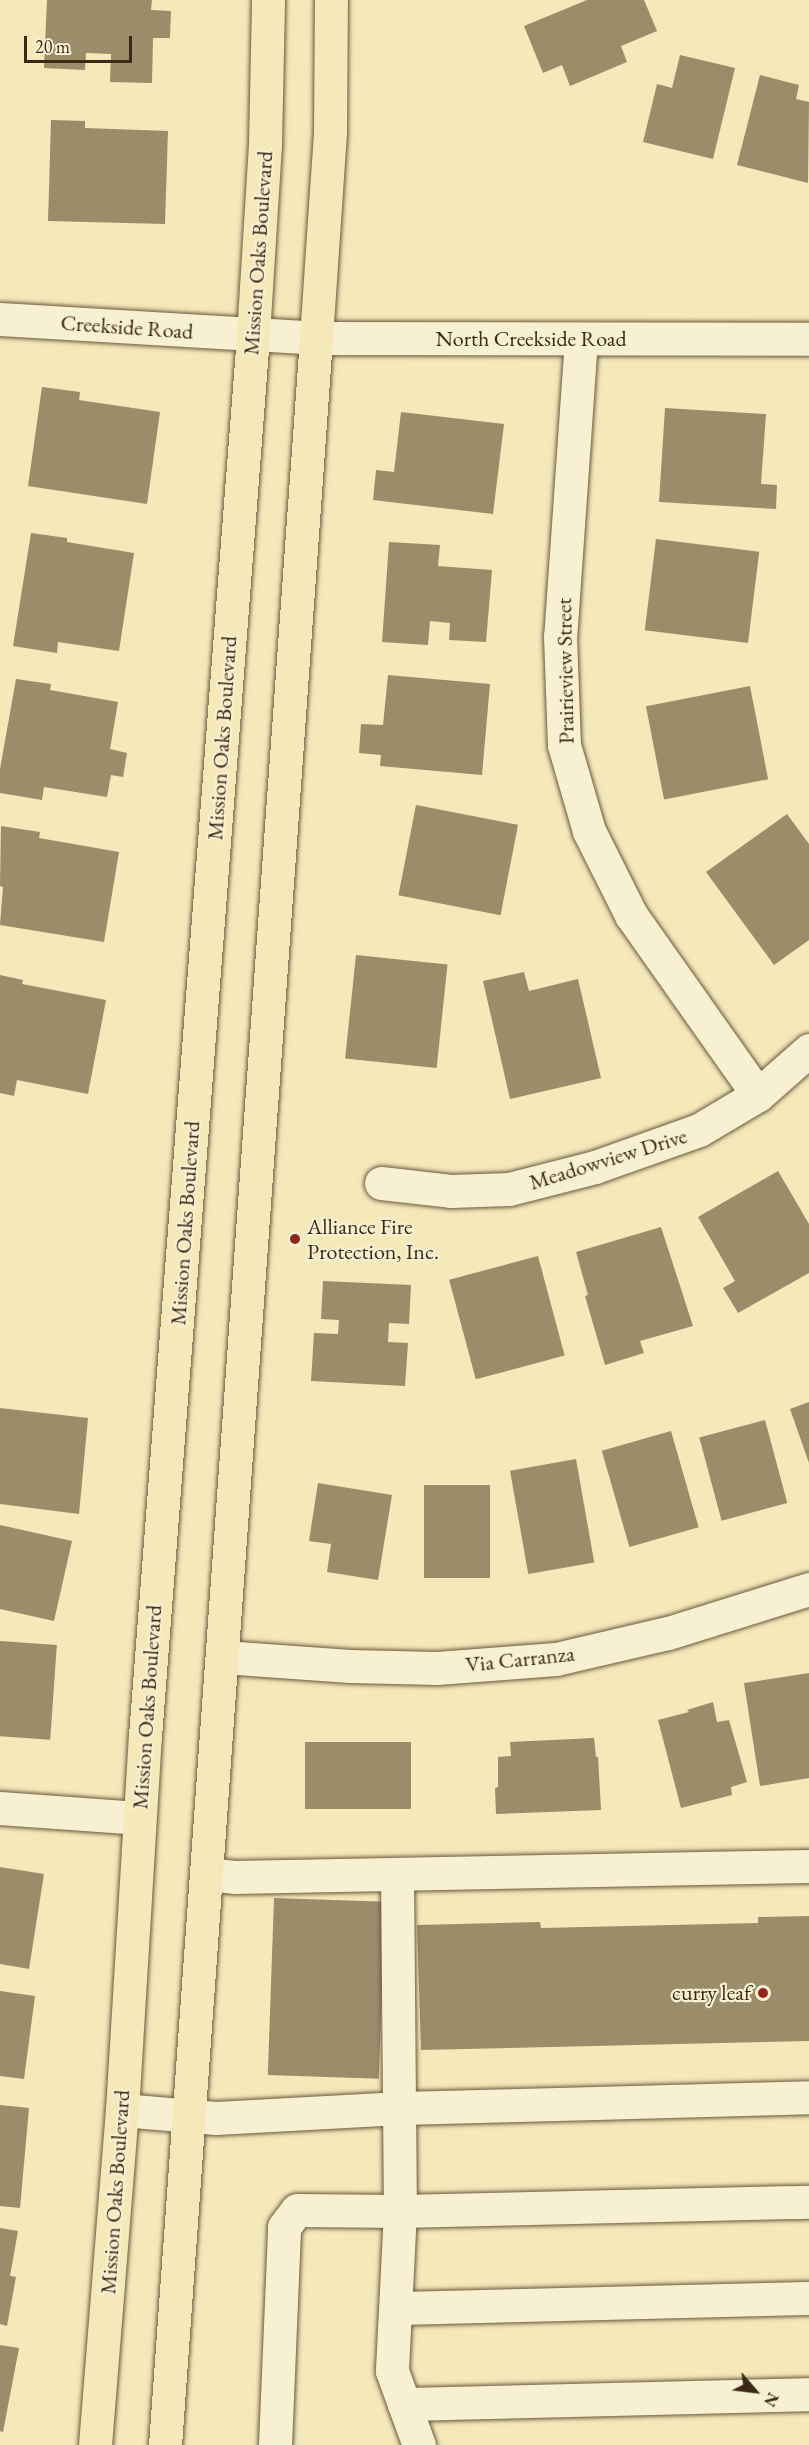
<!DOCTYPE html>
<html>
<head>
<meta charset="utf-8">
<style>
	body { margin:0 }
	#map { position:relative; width:809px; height:2445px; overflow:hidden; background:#f5e8b9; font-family:"EB Garamond",serif }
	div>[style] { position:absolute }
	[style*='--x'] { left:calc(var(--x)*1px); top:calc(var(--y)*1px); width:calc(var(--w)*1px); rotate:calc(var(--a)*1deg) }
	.building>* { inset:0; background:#9b8c6a; transform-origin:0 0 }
	.roads { filter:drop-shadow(0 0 2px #69593d) drop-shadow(0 0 2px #69593d) }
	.minor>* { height:33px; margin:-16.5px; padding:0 16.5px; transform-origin:16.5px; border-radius:16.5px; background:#f8f0d2 }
	.major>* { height:33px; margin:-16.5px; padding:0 16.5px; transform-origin:16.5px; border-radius:16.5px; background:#f5e8b9 }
	.dots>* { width:16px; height:16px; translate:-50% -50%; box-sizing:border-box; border:3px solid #f8f0d2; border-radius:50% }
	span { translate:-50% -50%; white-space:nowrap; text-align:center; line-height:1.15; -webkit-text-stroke:4.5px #f8f0d2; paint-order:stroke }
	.street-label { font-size:22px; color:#3a2914 }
	.poi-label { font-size:22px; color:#3a2914 }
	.left { translate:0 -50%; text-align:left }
	.right { translate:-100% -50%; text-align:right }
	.north { position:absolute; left:725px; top:2361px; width:60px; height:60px; -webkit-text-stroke:4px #f8f0d2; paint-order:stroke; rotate:118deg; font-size:16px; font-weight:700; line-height:24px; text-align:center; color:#3a2914 }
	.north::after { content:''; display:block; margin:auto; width:21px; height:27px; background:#3a2914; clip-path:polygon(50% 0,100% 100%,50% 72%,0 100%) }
	.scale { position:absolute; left:24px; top:36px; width:108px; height:27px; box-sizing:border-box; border:3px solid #3a2914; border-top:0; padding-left:8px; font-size:18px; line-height:21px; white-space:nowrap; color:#3a2914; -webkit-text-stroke:4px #f8f0d2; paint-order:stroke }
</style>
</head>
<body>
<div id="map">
	<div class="building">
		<div style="clip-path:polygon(47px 0,152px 0,151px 10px,171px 11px,170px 38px,153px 38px,152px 83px,110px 82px,111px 54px,86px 53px,85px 70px,44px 68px)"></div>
		<div style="clip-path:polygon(587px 0,644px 0,657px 31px,621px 46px,627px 62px,570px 86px,562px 65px,543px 73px,524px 26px)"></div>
		<div style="clip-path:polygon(680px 55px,735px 68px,713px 159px,643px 142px,657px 84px,672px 88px)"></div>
		<div style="clip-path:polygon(760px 75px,799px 85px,796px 99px,809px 102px,808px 183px,737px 165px)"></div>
		<div style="clip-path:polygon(51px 120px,85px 121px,85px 128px,168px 131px,165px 224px,48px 221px)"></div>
		<div style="clip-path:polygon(42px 387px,80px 392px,79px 400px,160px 412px,147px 504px,28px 486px)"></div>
		<div style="clip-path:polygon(665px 408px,766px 414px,761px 484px,777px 485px,776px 509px,659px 502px)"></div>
		<div style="clip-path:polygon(401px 412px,504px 424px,493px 514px,373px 500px,376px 470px,394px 472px)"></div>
		<div style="clip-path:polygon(31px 533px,67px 538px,67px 542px,134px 553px,119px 651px,58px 642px,57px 653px,13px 646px)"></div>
		<div style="left:656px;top:539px;width:104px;height:92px;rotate:7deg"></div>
		<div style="clip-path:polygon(389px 542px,440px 545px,438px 566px,492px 570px,486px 642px,449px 640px,450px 623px,430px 621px,428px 645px,382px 642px)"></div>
		<div style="clip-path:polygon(388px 675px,490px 684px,482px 775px,380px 766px,381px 755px,359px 753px,361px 724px,383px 725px)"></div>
		<div style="clip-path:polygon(16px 679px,51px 684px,50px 690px,118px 702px,110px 749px,127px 753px,123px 777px,111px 775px,107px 797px,44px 787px,42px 800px,0 793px,0 769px)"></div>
		<div style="left:750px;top:686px;width:95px;height:106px;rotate:79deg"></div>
		<div style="left:416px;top:805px;width:104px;height:92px;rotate:11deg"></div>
		<div style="clip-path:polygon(787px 814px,809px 844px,809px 940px,774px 965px,706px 872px)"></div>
		<div style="clip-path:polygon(1px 826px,40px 832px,39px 838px,119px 852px,104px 942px,0 925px,3px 887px,0 886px)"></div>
		<div style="left:356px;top:955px;width:92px;height:104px;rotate:6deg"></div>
		<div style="clip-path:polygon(524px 972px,529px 991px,578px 979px,601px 1078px,510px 1099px,483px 981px)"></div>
		<div style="clip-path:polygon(0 975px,23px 980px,22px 984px,106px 1000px,88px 1094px,17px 1080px,14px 1096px,0 1093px)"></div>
		<div style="clip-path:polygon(778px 1171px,809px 1224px,809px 1273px,738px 1313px,723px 1288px,735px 1281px,698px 1217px)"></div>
		<div style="clip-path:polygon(661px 1227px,693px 1326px,640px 1341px,644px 1353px,605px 1365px,585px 1296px,588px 1295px,576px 1252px)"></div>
		<div style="left:538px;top:1256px;width:103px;height:92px;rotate:75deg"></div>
		<div style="clip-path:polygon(323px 1281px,411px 1285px,409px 1324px,389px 1323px,388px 1342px,408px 1343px,405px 1386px,311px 1381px,314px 1333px,338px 1334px,339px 1320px,321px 1319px)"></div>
		<div style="clip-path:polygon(809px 1402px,809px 1463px,790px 1409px)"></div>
		<div style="clip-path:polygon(0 1408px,88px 1418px,79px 1514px,0 1504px)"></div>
		<div style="left:765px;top:1420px;width:86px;height:68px;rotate:75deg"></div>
		<div style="left:671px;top:1431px;width:100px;height:72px;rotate:74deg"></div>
		<div style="left:576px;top:1459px;width:105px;height:67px;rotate:80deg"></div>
		<div style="clip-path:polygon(318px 1483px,392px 1495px,378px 1580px,327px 1572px,331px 1544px,309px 1541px)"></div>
		<div style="left:424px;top:1485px;width:66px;height:93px"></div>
		<div style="clip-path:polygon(0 1525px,72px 1541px,54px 1621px,0 1609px)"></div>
		<div style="left:0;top:1641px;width:57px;height:95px;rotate:4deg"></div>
		<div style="clip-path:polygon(809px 1673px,809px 1778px,760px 1786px,744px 1683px)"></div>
		<div style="clip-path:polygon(713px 1702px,717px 1722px,729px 1720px,747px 1782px,731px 1787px,732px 1795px,681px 1808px,658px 1720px,689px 1712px,687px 1710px)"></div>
		<div style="clip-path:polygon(594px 1738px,596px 1757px,598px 1757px,601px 1810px,496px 1814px,495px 1788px,498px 1787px,498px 1757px,511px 1756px,510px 1742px)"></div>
		<div style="left:305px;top:1742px;width:106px;height:67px"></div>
		<div style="clip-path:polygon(0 1867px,44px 1874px,29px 1969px,0 1964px)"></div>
		<div style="left:274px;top:1898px;width:111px;height:177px;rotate:2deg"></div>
		<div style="clip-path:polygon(809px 1916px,809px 2041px,421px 2050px,417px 1925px,540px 1922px,541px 1928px,758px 1923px,758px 1917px)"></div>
		<div style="clip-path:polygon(0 1991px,35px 1996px,24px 2079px,0 2076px)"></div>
		<div style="clip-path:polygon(0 2105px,29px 2108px,20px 2208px,0 2206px)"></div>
		<div style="clip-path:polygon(0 2228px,18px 2231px,10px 2276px,16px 2277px,7px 2326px,0 2324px)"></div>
		<div style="clip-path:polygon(0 2345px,19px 2348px,3px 2432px,0 2431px)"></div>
	</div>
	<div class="roads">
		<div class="minor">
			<div style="--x:0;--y:319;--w:317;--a:3.4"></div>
			<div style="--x:316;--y:338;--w:493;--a:0.1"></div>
			<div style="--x:581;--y:339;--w:298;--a:94"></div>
			<div style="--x:560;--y:636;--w:109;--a:87.9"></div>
			<div style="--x:564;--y:745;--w:90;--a:73.8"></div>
			<div style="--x:589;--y:831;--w:94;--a:63.4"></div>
			<div style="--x:631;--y:915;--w:220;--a:54.8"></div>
			<div style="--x:381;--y:1183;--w:70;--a:6.5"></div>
			<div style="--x:451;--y:1191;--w:58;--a:-2"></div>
			<div style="--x:509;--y:1189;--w:89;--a:-14.3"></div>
			<div style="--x:595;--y:1167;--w:110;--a:-19.6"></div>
			<div style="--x:699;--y:1130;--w:69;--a:-30.7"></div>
			<div style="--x:758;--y:1095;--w:68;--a:-41.4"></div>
			<div style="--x:223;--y:1657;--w:127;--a:4.1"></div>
			<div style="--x:350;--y:1666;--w:87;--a:1.3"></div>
			<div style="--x:437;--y:1668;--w:119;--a:-4.3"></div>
			<div style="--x:556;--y:1659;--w:115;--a:-13.1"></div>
			<div style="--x:668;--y:1633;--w:148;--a:-17.3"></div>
			<div style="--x:0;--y:1808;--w:139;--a:4.1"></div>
			<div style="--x:207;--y:1874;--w:27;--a:6"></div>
			<div style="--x:234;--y:1877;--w:575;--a:-1.1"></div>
			<div style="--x:397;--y:1874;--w:337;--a:89.5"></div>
			<div style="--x:400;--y:2211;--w:160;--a:92.9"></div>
			<div style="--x:392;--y:2371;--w:79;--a:70"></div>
			<div style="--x:122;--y:2110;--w:94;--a:4.9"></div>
			<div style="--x:216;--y:2118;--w:185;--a:-3.1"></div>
			<div style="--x:401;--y:2108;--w:408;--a:-1.5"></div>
			<div style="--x:396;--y:2308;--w:413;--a:-1.4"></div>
			<div style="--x:404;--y:2404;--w:405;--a:-1.4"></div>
			<div style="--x:275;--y:2445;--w:218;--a:-87.6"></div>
			<div style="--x:284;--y:2227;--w:21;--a:-53"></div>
			<div style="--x:297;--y:2210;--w:103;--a:0.6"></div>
			<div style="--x:400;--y:2211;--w:409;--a:-1.3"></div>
		</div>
		<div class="major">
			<div style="--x:95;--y:2445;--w:336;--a:-85.4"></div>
			<div style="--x:122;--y:2110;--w:375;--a:-86.5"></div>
			<div style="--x:145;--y:1736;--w:1405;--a:-85.59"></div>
			<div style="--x:253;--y:335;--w:190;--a:-86.4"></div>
			<div style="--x:265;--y:145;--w:145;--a:-88.8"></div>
			<div style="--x:165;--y:2445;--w:2112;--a:-85.9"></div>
			<div style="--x:316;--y:338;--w:206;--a:-86.1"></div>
			<div style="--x:330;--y:132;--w:132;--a:-89.6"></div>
		</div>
	</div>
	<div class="dots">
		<div style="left:295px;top:1239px;background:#8f2418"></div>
		<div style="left:763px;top:1993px;background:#8f2418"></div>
	</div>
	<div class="street-label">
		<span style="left:258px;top:253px;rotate:-86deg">Mission Oaks Boulevard</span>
		<span style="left:127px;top:327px;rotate:4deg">Creekside Road</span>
		<span style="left:531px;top:339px">North Creekside Road</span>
		<span style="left:565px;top:671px;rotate:-91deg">Prairieview Street</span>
		<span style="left:222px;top:738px;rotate:-86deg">Mission Oaks Boulevard</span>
		<span style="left:608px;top:1159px;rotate:-17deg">Meadowview Drive</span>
		<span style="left:185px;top:1223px;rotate:-86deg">Mission Oaks Boulevard</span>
		<span style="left:520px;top:1659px;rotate:-6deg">Via Carranza</span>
		<span style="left:147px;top:1707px;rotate:-86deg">Mission Oaks Boulevard</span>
		<span style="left:115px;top:2192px;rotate:-86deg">Mission Oaks Boulevard</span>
	</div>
	<div class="poi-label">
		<span class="left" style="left:307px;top:1239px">Alliance Fire<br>Protection, Inc.</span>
		<span class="right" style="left:751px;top:1993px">curry leaf</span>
	</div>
	<div class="north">N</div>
	<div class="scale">20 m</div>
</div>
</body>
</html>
